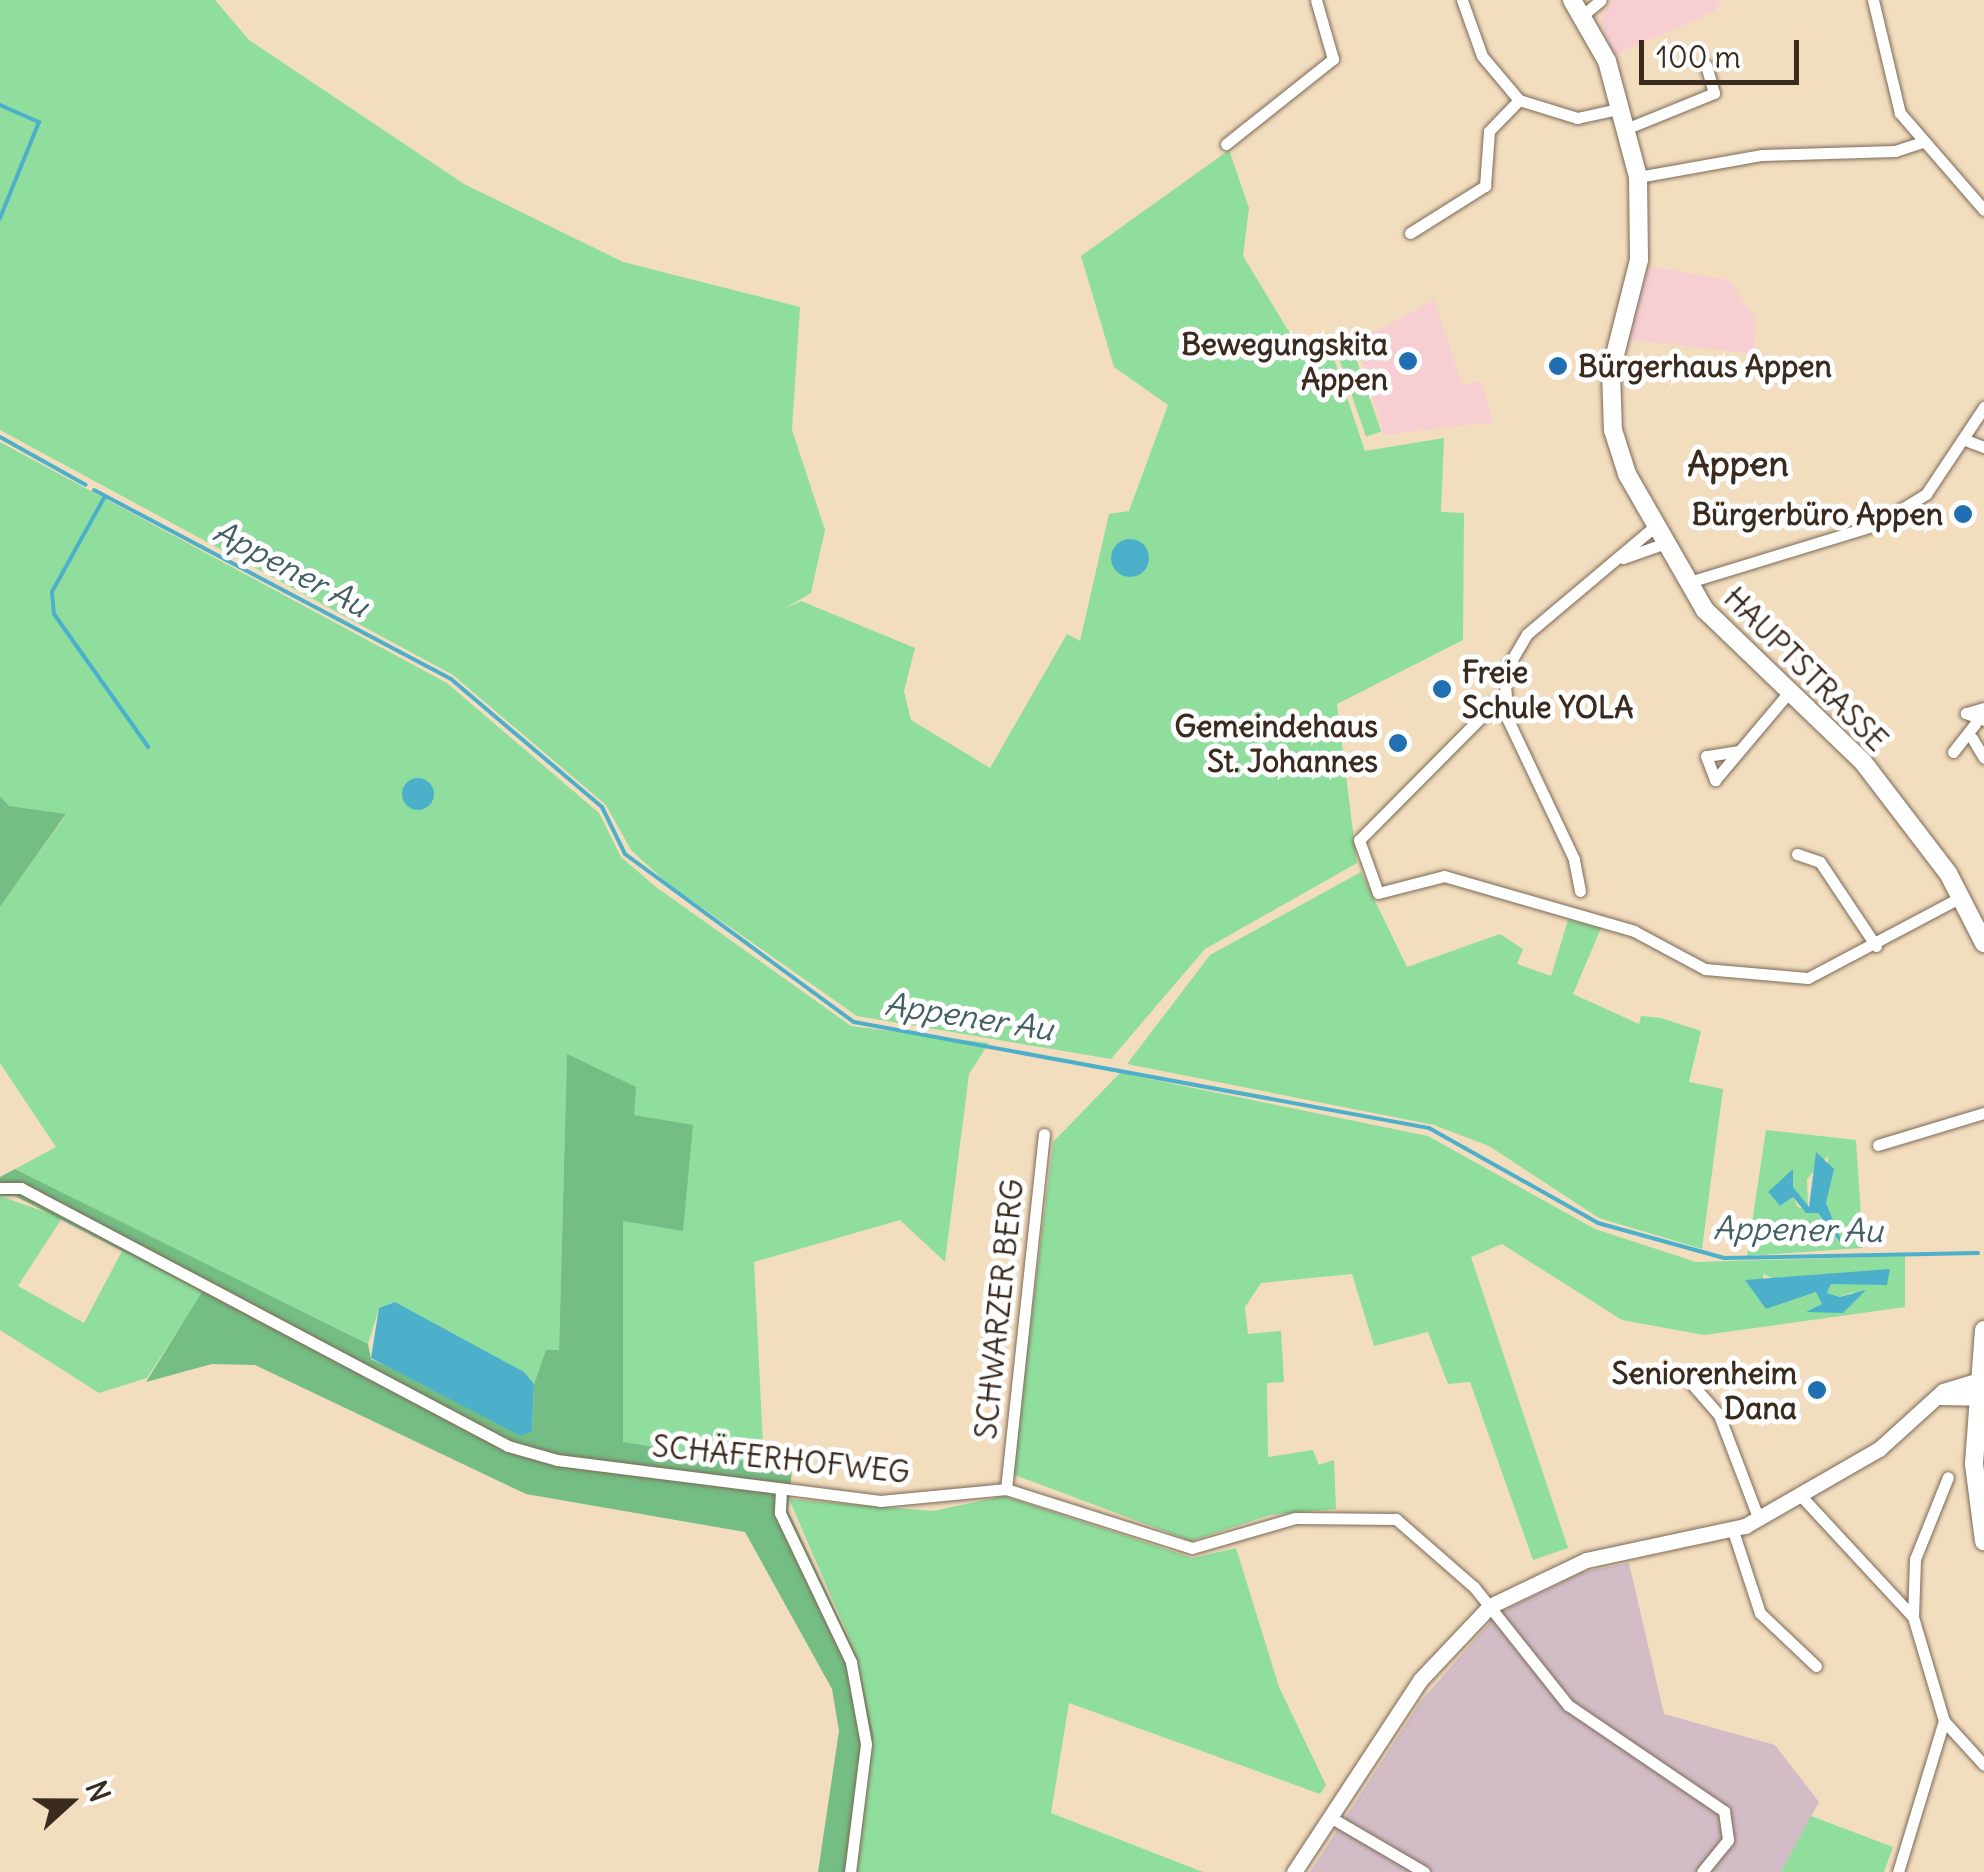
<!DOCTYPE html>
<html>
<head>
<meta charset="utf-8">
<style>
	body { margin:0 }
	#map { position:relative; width:1984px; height:1872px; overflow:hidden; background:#f3ddbf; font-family:Delius,sans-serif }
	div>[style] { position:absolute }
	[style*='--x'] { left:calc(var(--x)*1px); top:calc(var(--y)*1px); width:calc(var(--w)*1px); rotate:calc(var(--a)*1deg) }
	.built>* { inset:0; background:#f7cfd3 }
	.industrial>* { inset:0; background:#d2bdc7 }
	.green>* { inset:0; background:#90de9d; transform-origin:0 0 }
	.forest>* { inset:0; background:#74bd84 }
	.water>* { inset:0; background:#4cb0cb }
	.round { border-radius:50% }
	.stream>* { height:4px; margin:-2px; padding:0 2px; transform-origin:2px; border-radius:2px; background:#4cb0cb }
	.roads { filter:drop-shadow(0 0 2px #7b6956) drop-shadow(0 0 2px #7b6956) }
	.minor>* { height:11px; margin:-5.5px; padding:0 5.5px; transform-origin:5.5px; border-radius:5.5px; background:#fff }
	.tertiary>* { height:15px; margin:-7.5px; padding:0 7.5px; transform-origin:7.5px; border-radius:7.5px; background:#fff }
	.secondary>* { height:18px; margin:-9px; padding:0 9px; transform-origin:9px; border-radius:9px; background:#fff }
	.dots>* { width:28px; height:28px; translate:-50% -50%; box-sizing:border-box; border:5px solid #fff; border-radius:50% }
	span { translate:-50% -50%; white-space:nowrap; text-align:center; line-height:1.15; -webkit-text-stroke:10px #fff; paint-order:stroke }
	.poi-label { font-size:30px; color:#3b2a1e; font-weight:700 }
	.right { translate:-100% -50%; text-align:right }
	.left { translate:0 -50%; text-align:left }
	.street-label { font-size:30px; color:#3b2a1e }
	.water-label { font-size:32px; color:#426063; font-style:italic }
	.quarter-label { font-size:35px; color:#3b2a1e; font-weight:700 }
	.north { position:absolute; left:20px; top:1752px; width:100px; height:100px; -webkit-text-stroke:8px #fff; paint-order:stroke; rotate:69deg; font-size:28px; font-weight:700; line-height:40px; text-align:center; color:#3b2a1e }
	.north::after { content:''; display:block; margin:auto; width:35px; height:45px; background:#3b2a1e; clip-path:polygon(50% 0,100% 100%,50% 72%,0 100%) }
	.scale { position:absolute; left:1639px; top:40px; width:160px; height:45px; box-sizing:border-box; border:5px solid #3b2a1e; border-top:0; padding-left:12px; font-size:30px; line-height:35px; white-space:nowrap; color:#3b2a1e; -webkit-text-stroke:8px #fff; paint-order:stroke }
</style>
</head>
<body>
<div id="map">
	<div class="built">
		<div style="clip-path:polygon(1611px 0,1721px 0,1714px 12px,1612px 56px,1601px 20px)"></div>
		<div style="clip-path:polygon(1648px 266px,1729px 280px,1756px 320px,1754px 354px,1626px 339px)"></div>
		<div style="clip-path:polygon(1434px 300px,1462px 385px,1481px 381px,1493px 422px,1384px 435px,1356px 342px)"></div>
	</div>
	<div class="industrial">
		<div style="clip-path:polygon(1629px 1563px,1664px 1714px,1775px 1745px,1819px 1802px,1781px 1872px,1310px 1872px,1421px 1701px,1497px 1614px,1583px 1572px)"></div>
	</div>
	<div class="green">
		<div style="clip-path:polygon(0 0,215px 0,249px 40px,464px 184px,623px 262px,800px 307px,792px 430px,825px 530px,811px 593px,784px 609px,801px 601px,915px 648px,904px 691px,911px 720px,990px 768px,1067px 634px,1080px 641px,1109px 514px,1129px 511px,1168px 405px,1114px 367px,1081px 256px,1229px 150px,1249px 208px,1243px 256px,1297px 345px,1328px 341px,1365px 451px,1444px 438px,1441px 512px,1464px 513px,1463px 640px,1337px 704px,1357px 863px,1205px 949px,1111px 1059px,857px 1016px,667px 883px,631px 850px,606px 805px,453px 675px,0 430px)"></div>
		<div style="left:1348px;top:335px;width:102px;height:16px;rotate:71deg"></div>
		<div style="clip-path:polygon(0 442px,447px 683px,599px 813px,621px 857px,656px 887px,851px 1026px,989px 1043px,969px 1074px,945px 1262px,900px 1220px,754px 1262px,764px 1466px,623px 1443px,623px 1220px,693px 1126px,633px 1115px,567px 1056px,559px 1351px,546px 1351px,534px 1384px,395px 1302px,379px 1308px,368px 1344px,15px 1169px,56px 1147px,0 1063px,0 907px,66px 815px,8px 806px,0 796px)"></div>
		<div style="clip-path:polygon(1361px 872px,1407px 967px,1500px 934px,1523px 949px,1517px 964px,1551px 976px,1568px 920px,1601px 928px,1573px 994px,1639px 1024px,1641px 1016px,1661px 1018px,1701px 1031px,1689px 1082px,1723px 1089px,1702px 1249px,1599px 1218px,1489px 1146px,1434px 1125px,1127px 1064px,1210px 955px)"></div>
		<div style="clip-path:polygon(evenodd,1120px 1073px,1428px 1136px,1595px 1229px,1696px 1262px,1905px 1256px,1905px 1307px,1704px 1335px,1622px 1320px,1502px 1244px,1471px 1257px,1568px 1548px,1533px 1560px,1470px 1382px,1448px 1384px,1428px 1332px,1374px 1346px,1352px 1274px,1261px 1283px,1245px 1307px,1248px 1334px,1281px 1331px,1284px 1382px,1267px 1383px,1268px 1457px,1313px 1450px,1319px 1465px,1334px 1460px,1336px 1509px,1270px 1515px,1191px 1541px,1012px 1474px,1053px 1142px,1120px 1073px,1763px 1274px,1775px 1279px,1821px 1276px,1893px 1278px,1831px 1284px,1827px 1293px,1840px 1297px,1854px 1292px,1842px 1312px,1816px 1292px,1766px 1309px,1763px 1274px)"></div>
		<div style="clip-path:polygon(evenodd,1766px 1130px,1856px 1140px,1863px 1248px,1747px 1256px,1766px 1130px,1828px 1156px,1826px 1203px,1843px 1247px,1818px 1213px,1798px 1207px,1793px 1197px,1780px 1206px,1768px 1192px,1784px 1183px,1808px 1208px,1807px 1179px,1828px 1156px)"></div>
		<div style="clip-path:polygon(0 1196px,62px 1218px,18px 1286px,84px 1323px,122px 1251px,203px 1292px,147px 1378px,99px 1393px,0 1330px)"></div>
		<div style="clip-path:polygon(1004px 1496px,1193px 1558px,1236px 1548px,1279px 1687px,1326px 1785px,1320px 1794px,1069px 1703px,1051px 1813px,1203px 1872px,857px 1872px,874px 1736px,857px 1656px,789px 1499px,933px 1511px)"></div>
		<div style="clip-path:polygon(1811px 1816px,1893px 1847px,1884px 1872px,1781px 1872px)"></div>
	</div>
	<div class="forest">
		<div style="clip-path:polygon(0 796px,9px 806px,66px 814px,0 907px)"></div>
		<div style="clip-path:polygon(567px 1054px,636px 1087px,634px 1115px,693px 1125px,683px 1231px,623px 1221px,623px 1442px,792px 1469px,788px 1511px,857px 1656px,874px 1736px,857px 1872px,818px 1872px,839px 1731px,832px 1689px,745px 1532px,526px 1494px,255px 1365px,212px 1364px,146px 1382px,202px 1292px,15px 1196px,0 1196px,0 1177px,15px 1169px,368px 1344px,371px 1359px,532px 1431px,534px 1384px,546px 1350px,559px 1350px)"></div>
	</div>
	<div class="water">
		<div class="round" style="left:1111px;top:539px;width:38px;height:38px"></div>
		<div class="round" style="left:402px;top:778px;width:32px;height:32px"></div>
		<div style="clip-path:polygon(1816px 1152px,1834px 1169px,1826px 1203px,1845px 1249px,1818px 1213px,1806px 1213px,1793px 1197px,1780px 1206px,1768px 1192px,1793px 1169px,1793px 1187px,1809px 1207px)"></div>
		<div style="clip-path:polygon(1890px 1269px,1887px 1285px,1831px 1284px,1827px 1293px,1840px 1297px,1866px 1290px,1843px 1313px,1806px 1312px,1822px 1304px,1816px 1292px,1766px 1309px,1745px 1280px)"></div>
		<div style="clip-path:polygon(395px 1302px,524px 1372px,534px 1384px,532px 1431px,521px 1436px,371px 1358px,379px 1308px)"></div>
	</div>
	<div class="stream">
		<div style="--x:0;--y:105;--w:43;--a:23.6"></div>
		<div style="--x:39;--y:122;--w:104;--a:112.1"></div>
		<div style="--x:0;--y:437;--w:98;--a:29.2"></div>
		<div style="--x:94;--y:490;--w:404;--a:27.9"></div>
		<div style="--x:451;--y:679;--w:198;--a:40.3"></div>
		<div style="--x:602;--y:807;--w:52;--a:63.9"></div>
		<div style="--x:625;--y:854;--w:284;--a:36.3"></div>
		<div style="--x:854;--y:1022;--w:585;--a:10.45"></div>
		<div style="--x:1429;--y:1128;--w:194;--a:29.3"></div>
		<div style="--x:1598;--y:1223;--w:131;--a:15.5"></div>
		<div style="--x:1724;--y:1258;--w:254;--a:-1.1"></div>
		<div style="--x:104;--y:498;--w:107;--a:119"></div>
		<div style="--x:52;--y:592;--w:22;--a:85"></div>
		<div style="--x:54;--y:614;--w:163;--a:54.7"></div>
	</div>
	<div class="roads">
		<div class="minor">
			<div style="--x:1462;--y:0;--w:59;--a:70.3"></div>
			<div style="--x:1482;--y:56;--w:57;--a:49.9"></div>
			<div style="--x:1519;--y:100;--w:61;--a:17.2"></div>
			<div style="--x:1577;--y:118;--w:46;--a:-12.5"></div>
			<div style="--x:1873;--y:0;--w:116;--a:76.6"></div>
			<div style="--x:1900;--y:113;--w:128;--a:49.1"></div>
			<div style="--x:1583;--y:15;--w:23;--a:-40"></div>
			<div style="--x:1628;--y:128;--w:93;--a:-22.1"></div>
			<div style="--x:1714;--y:93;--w:29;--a:-106"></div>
			<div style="--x:1226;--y:144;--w:137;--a:-38.5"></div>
			<div style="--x:1333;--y:59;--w:61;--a:-106.1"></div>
			<div style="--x:1638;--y:177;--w:126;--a:-10.1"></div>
			<div style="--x:1762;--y:155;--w:133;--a:-1.7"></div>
			<div style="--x:1895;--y:151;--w:29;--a:-18"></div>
			<div style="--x:1410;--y:233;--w:89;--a:-32.1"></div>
			<div style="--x:1485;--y:186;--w:55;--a:-85.8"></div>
			<div style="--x:1489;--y:131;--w:43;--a:-45.9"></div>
			<div style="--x:1968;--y:441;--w:17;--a:21"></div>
			<div style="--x:1623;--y:558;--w:42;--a:-19.3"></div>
			<div style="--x:1686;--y:583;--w:199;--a:-17"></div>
			<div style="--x:1876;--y:525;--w:59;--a:-31.8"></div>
			<div style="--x:1926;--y:494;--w:105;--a:-56.3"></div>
			<div style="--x:1503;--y:695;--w:204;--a:134.8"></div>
			<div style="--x:1359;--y:840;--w:56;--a:70.3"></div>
			<div style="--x:1378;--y:893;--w:68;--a:-14.4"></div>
			<div style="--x:1444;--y:876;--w:198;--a:16.1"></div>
			<div style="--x:1634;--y:931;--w:81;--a:28.2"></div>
			<div style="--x:1705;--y:969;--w:103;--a:5"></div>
			<div style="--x:1808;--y:978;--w:175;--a:-27.9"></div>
			<div style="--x:1984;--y:708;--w:19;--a:164"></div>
			<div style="--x:1966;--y:713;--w:19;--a:21"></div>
			<div style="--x:1972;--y:738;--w:23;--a:59"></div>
			<div style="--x:1739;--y:751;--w:33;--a:171"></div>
			<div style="--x:1706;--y:756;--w:26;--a:69"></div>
			<div style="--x:1715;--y:780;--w:116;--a:-49.9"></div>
			<div style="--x:1953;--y:752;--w:36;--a:-52"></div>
			<div style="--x:1797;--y:854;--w:24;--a:19"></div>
			<div style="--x:1820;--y:862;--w:101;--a:56.3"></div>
			<div style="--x:1580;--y:891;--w:33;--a:-101"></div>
			<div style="--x:1574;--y:859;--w:154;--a:-115.4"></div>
			<div style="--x:1508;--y:720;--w:47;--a:-94.9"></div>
			<div style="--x:1504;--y:673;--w:45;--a:-59.5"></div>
			<div style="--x:1527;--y:634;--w:166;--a:-40.1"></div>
			<div style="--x:1878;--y:1145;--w:111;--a:-16.8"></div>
			<div style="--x:0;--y:1188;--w:21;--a:0"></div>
			<div style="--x:21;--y:1188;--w:551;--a:27.91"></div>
			<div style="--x:508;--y:1446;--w:51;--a:15.9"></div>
			<div style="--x:557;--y:1460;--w:326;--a:7.2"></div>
			<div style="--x:880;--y:1501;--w:127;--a:-5.4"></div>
			<div style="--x:1006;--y:1489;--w:195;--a:17.6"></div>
			<div style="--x:1192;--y:1548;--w:107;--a:-16.2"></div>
			<div style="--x:1295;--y:1518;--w:101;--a:0.6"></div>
			<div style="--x:1396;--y:1519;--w:103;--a:41.1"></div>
			<div style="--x:1474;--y:1587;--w:151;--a:51.5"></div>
			<div style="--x:1568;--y:1705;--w:189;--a:34.2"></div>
			<div style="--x:1724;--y:1811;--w:29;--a:82"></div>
			<div style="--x:1728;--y:1840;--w:41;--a:129.1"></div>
			<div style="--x:1684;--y:1375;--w:53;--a:48.8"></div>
			<div style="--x:1719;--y:1415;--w:112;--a:69.1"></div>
			<div style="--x:1006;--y:1489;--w:357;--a:-83.9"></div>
			<div style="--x:781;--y:1491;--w:22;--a:93"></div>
			<div style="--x:780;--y:1513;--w:165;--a:64.5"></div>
			<div style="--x:851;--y:1662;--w:83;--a:79.6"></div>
			<div style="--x:866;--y:1744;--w:129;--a:97.1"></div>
			<div style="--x:1801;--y:1496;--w:165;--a:47.2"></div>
			<div style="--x:1913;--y:1617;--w:109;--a:73.4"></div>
			<div style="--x:1944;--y:1721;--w:59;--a:47.7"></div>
			<div style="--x:1733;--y:1531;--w:86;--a:71.8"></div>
			<div style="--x:1760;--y:1613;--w:77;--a:43.4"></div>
			<div style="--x:1913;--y:1617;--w:58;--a:-88"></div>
			<div style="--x:1915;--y:1559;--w:88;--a:-68.1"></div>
			<div style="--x:1330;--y:1817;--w:109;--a:30.3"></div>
			<div style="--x:1898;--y:1872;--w:158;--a:-73.1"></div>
		</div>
		<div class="tertiary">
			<div style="--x:1939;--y:1397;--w:39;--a:1"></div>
			<div style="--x:1294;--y:1872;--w:230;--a:-56.7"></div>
			<div style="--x:1420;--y:1680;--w:102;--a:-46.6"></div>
			<div style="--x:1490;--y:1606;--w:106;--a:-25.6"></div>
			<div style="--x:1586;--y:1560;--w:163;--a:-12.1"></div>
			<div style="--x:1745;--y:1526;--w:155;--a:-29.9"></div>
			<div style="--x:1879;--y:1449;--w:86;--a:-42.2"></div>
			<div style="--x:1943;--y:1391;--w:38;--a:-17"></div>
		</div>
		<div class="secondary">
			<div style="--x:1572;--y:0;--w:70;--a:60.2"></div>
			<div style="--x:1607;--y:61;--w:120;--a:75"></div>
			<div style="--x:1638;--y:177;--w:83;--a:89.3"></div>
			<div style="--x:1639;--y:260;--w:114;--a:104.2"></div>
			<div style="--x:1611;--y:371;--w:59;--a:88.1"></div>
			<div style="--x:1613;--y:430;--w:46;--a:72.3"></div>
			<div style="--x:1627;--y:474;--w:157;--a:60.2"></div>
			<div style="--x:1705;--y:610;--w:219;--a:43.9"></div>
			<div style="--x:1863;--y:762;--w:140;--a:52.6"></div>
			<div style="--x:1948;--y:873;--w:79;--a:62.8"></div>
			<div style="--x:1984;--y:1330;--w:134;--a:94.3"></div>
			<div style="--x:1974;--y:1464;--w:78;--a:82.6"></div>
		</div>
	</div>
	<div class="dots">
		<div style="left:1408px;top:361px;background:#1f6fb2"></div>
		<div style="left:1558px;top:366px;background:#1f6fb2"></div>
		<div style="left:1963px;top:514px;background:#1f6fb2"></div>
		<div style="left:1442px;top:689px;background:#1f6fb2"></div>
		<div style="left:1398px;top:743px;background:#1f6fb2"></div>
		<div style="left:1817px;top:1390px;background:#1f6fb2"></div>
	</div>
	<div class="poi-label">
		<span class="right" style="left:1388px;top:361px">Bewegungskita<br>Appen</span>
		<span class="left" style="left:1578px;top:366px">Bürgerhaus Appen</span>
		<span class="right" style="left:1943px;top:514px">Bürgerbüro Appen</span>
		<span class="left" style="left:1462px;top:689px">Freie<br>Schule YOLA</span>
		<span class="right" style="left:1378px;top:743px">Gemeindehaus<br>St. Johannes</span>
		<span class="right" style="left:1797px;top:1390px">Seniorenheim<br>Dana</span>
	</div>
	<div class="street-label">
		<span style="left:1806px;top:669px;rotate:45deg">HAUPTSTRASSE</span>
		<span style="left:999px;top:1309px;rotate:-84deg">SCHWARZER BERG</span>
		<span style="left:781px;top:1459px;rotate:6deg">SCHÄFERHOFWEG</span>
	</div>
	<div class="water-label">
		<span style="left:291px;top:569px;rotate:28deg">Appener Au</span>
		<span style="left:969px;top:1017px;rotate:9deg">Appener Au</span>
		<span style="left:1798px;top:1230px;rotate:1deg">Appener Au</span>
	</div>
	<div class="quarter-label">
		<span style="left:1738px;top:463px">Appen</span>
	</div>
	<div class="north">N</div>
	<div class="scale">100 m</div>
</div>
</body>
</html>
